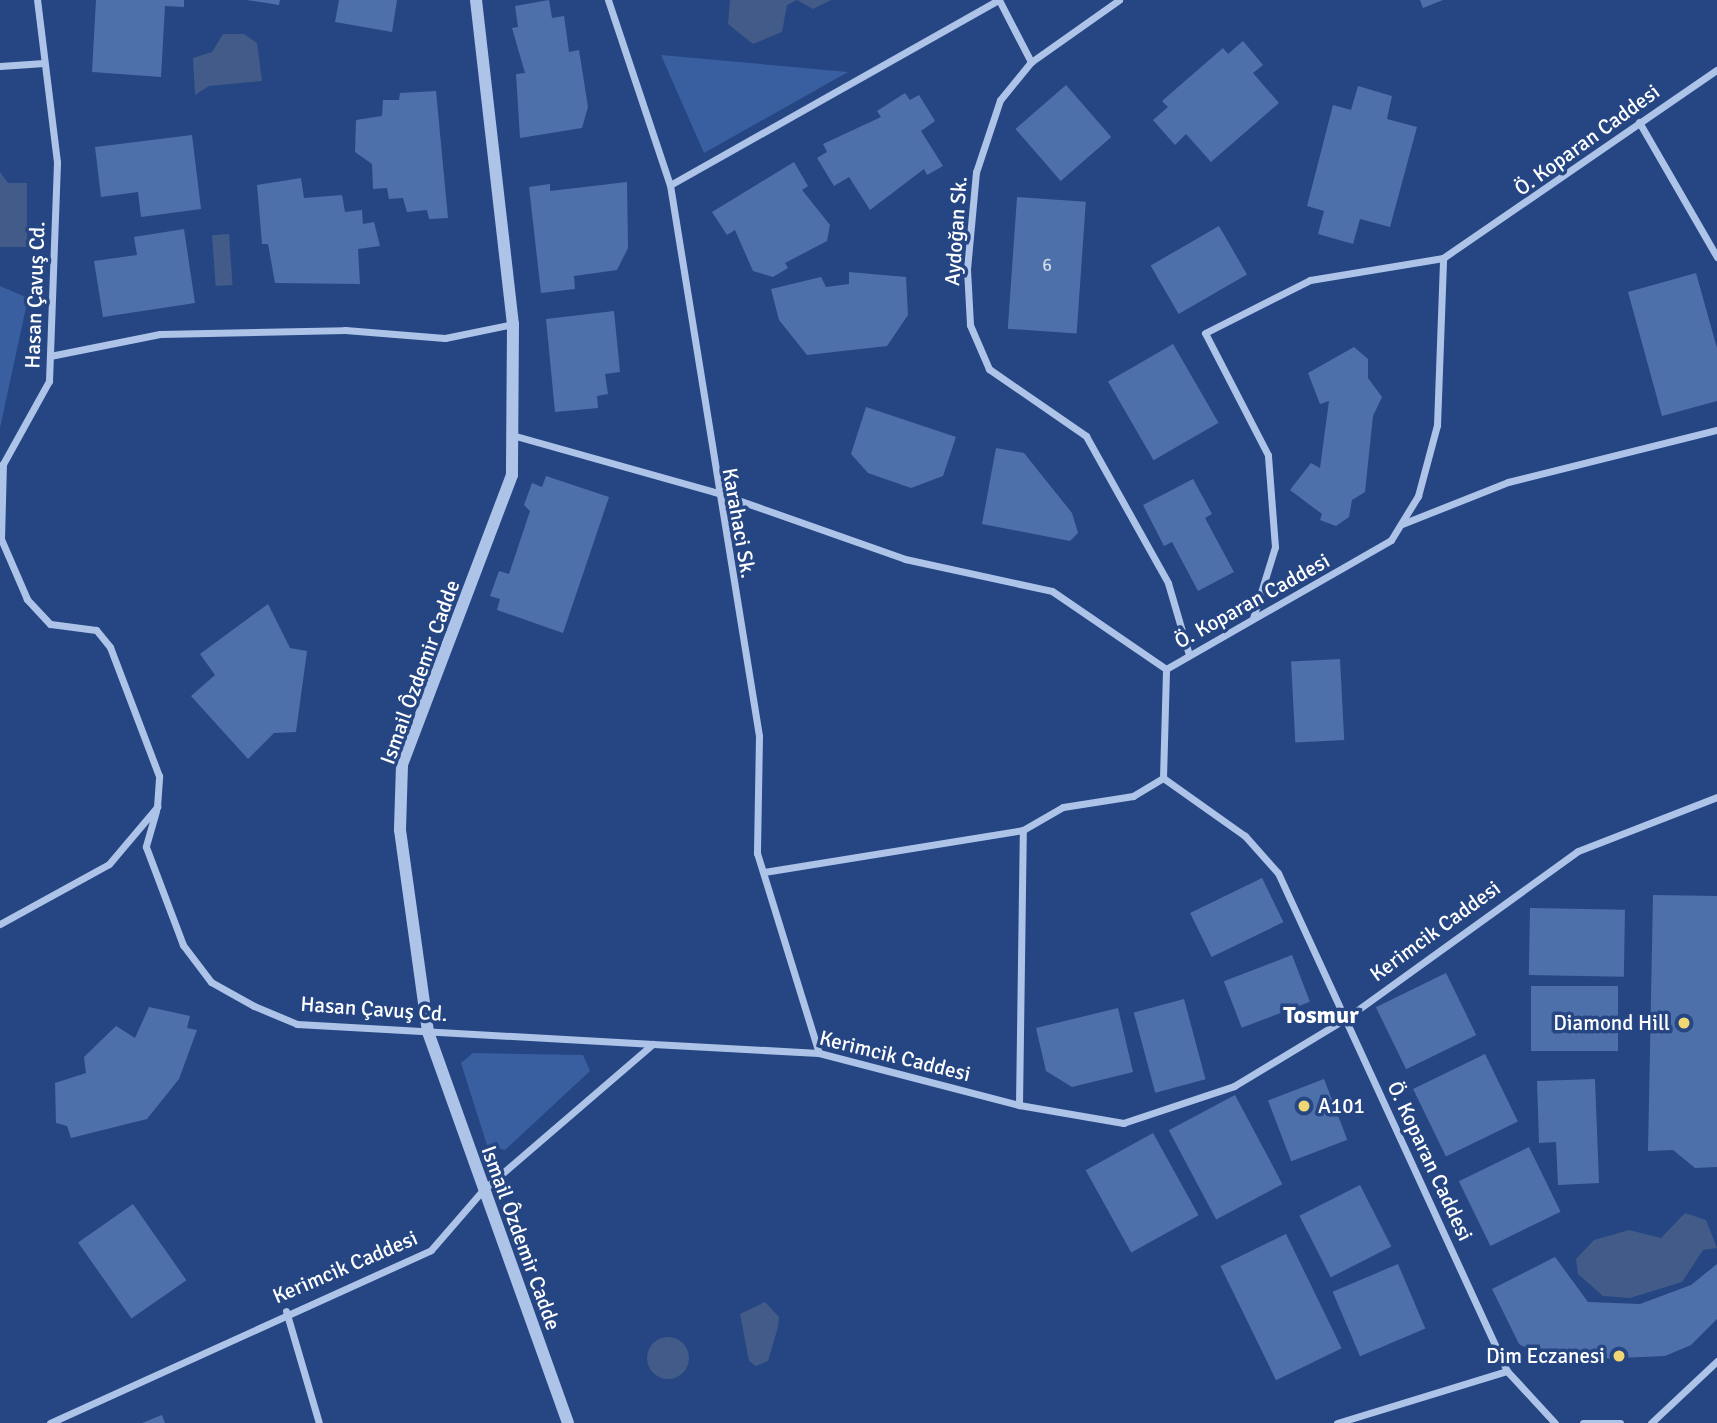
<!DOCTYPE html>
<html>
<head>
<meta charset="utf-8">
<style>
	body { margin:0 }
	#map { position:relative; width:1717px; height:1423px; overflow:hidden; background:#254683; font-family:Signika,sans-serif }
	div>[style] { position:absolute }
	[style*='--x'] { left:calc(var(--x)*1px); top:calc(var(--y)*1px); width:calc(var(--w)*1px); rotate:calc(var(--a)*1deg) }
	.green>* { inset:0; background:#395fa0 }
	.water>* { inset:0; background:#435b88; transform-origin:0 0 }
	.round { border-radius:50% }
	.building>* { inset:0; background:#4d70ab; transform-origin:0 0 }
	.minor>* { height:7px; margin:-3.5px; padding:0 3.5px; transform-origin:3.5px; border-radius:3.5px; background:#aec3e8 }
	.tertiary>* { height:12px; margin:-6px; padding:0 6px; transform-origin:6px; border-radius:6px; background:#aec3e8 }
	.dots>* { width:19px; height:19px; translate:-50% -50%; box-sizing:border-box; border:4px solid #254683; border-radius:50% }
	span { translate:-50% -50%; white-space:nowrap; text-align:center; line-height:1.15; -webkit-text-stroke:7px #254683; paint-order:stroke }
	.number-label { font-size:18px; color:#d2dbea }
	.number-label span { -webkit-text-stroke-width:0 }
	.street-label { font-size:21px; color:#fff }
	.poi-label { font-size:21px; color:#fff }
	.right { translate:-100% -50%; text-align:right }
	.left { translate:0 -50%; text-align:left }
	.quarter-label { font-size:24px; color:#fff; font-weight:700 }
</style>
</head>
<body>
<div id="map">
	<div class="green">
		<div style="clip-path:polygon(661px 55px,848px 72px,704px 153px)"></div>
		<div style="clip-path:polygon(0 286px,28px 298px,0 428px)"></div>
		<div style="clip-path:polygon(473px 1053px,583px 1055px,590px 1071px,505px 1150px,487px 1145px,461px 1063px)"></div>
	</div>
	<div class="water">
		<div style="clip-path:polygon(730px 0,797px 0,787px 5px,782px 32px,753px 44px,728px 24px)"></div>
		<div style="clip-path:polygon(797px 0,831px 0,813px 9px)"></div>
		<div style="clip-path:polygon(223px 34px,244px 34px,257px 43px,262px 81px,209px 86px,195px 95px,193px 58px,212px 52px)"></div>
		<div style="clip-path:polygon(0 172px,8px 183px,27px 183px,27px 247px,0 247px)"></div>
		<div style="left:229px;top:234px;width:51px;height:17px;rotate:86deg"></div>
		<div style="clip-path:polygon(1685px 1213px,1706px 1220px,1717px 1248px,1703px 1250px,1682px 1282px,1630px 1298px,1603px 1296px,1578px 1274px,1576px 1259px,1594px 1240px,1629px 1230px,1661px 1238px)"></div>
		<div style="clip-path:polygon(765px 1302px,779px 1317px,778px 1327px,768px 1361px,756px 1366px,749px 1361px,740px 1314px)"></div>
		<div class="round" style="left:647px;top:1337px;width:42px;height:42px"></div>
	</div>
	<div class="building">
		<div style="clip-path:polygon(96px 0,184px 0,184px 7px,165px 6px,161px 77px,92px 72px)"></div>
		<div style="clip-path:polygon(247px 0,280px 0,279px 5px)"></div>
		<div style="clip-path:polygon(339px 0,397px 0,392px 32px,335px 22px)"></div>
		<div style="clip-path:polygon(549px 0,552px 18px,564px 16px,569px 52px,579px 50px,588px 107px,582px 128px,520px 138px,516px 74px,525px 73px,512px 28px,518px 27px,515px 6px)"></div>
		<div style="clip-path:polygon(1420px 0,1443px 0,1423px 8px)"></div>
		<div style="clip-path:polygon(1243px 41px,1263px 65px,1253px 73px,1279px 103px,1211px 162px,1186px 134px,1175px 145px,1153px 120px,1168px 107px,1162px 101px,1223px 48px,1228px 54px)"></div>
		<div style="left:1066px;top:85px;width:69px;height:67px;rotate:49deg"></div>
		<div style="clip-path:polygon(1358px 86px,1392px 96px,1387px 119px,1417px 127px,1390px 227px,1360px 219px,1353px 244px,1318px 234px,1324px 211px,1307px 206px,1333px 105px,1351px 110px)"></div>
		<div style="clip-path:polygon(436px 91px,448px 218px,429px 219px,427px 210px,407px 212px,403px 198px,389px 199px,387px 188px,373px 189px,372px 164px,355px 152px,356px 120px,382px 116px,383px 100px,399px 100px,400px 93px)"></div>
		<div style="clip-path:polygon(905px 93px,910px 100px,919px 95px,935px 121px,921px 131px,943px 166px,927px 175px,924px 169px,870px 210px,849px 177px,834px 186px,817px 158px,827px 152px,823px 144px,881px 117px,877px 111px)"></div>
		<div style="clip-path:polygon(192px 135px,201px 209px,141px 217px,138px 192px,101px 197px,95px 147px)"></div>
		<div style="clip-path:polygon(794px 162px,808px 186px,802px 190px,830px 225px,827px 241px,785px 263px,788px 268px,773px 277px,753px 271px,735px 230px,727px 235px,712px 212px)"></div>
		<div style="clip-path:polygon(301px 178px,304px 198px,342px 195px,345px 212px,362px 210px,363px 224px,374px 222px,380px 246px,358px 249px,360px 284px,275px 283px,268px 244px,262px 244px,257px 185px)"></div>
		<div style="clip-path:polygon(627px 182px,628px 248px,617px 270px,574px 276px,575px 289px,541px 293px,529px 187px,550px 184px,550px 191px)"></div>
		<div style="left:1017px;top:197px;width:69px;height:132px;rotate:4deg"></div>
		<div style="left:1219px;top:226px;width:56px;height:79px;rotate:60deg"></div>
		<div style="clip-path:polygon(184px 229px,195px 303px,103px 317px,94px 261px,137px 255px,134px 237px)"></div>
		<div style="clip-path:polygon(849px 272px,906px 277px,908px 315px,887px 346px,807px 355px,779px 320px,771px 289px,821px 277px,826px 287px,849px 284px)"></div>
		<div style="clip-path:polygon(1696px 273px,1717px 348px,1717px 401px,1662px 416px,1628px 292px)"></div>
		<div style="clip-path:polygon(614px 311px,620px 372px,605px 374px,608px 394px,597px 396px,598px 408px,555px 412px,546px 319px)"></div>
		<div style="left:1173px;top:344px;width:91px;height:75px;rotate:60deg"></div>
		<div style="clip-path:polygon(1354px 347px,1368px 359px,1368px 378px,1382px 397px,1373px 416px,1365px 492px,1352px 500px,1349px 517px,1336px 526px,1320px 520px,1322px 514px,1290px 490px,1311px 463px,1320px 468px,1329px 401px,1320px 404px,1308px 373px)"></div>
		<div style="clip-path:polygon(866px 407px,956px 437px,943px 476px,911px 488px,868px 473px,851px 454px)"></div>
		<div style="clip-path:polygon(996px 448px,1024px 453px,1072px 513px,1078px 533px,1070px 541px,982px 524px)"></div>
		<div style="clip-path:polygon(546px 476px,609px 497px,563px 633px,497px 610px,500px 599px,490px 596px,499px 571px,509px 574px,530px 511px,524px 505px,532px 483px,542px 487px)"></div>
		<div style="clip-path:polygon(1193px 479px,1212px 514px,1205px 518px,1234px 572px,1198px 591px,1172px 542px,1164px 546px,1143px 505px)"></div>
		<div style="clip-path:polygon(268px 604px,290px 648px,307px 651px,296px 732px,274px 733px,248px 759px,191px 696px,215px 675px,200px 654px)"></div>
		<div style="left:1340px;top:659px;width:81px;height:49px;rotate:87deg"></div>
		<div style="left:1262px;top:878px;width:49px;height:80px;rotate:64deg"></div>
		<div style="clip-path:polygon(1653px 895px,1717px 896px,1717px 1167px,1695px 1168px,1673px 1150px,1648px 1151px)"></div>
		<div style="left:1530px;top:908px;width:95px;height:67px;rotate:1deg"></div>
		<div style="left:1292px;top:955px;width:50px;height:73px;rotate:69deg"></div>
		<div style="left:1446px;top:973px;width:69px;height:78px;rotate:64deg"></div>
		<div style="left:1531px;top:986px;width:87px;height:65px"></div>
		<div style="left:1184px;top:999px;width:83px;height:52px;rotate:75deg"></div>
		<div style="clip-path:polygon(149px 1007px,190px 1016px,187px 1028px,197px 1030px,179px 1079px,147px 1119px,71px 1138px,67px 1126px,56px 1123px,55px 1083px,86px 1073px,84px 1057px,116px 1026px,135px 1038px)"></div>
		<div style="clip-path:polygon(1118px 1008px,1133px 1072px,1072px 1087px,1046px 1071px,1036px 1028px)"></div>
		<div style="left:1485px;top:1054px;width:75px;height:80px;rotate:64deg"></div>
		<div style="left:1324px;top:1079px;width:65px;height:60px;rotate:69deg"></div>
		<div style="clip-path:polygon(1595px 1079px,1599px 1183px,1558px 1185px,1556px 1142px,1539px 1143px,1537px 1081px)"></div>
		<div style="left:1235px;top:1095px;width:101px;height:75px;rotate:62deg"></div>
		<div style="left:1153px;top:1133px;width:94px;height:77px;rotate:61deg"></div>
		<div style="left:1529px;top:1147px;width:72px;height:78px;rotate:64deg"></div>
		<div style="left:1360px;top:1185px;width:69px;height:68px;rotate:63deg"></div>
		<div style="left:133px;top:1204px;width:93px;height:67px;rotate:55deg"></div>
		<div style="left:1286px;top:1234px;width:127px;height:73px;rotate:64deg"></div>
		<div style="clip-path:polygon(1555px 1257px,1588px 1302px,1640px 1304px,1691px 1285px,1717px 1264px,1717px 1319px,1691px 1345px,1665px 1356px,1550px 1361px,1519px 1344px,1492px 1289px)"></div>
		<div style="left:1398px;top:1264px;width:70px;height:71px;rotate:67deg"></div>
		<div style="clip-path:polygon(162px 1415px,165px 1423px,142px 1423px)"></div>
	</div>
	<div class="minor">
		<div style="--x:608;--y:0;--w:195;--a:71.5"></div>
		<div style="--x:670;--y:185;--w:558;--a:80.82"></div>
		<div style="--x:759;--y:736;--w:117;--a:91"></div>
		<div style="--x:757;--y:853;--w:209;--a:72.8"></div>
		<div style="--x:999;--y:0;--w:70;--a:62.7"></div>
		<div style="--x:1119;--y:0;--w:108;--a:144.8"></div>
		<div style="--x:1031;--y:62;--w:49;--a:129.2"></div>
		<div style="--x:1000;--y:100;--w:76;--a:108.4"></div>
		<div style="--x:976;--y:172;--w:97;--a:95.3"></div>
		<div style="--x:967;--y:269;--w:56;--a:86.9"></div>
		<div style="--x:970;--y:325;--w:48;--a:66.6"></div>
		<div style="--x:989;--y:369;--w:118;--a:34.6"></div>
		<div style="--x:1086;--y:436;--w:168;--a:60.8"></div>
		<div style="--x:1168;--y:583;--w:75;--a:73.7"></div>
		<div style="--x:0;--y:66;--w:44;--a:-3.9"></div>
		<div style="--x:1639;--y:122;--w:156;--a:60"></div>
		<div style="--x:670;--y:185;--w:377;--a:-29.4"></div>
		<div style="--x:50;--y:356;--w:112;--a:-11.3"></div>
		<div style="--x:160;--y:334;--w:185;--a:-1.2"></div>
		<div style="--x:345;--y:330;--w:100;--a:4.6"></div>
		<div style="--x:445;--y:338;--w:69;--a:-11.6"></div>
		<div style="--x:512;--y:435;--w:211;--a:15.7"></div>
		<div style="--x:715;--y:492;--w:201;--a:19.4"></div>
		<div style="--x:905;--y:559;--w:150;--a:12.3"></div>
		<div style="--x:1052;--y:591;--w:138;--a:34.4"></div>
		<div style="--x:1402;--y:524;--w:114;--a:-21.6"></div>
		<div style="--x:1508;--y:482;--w:215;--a:-14"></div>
		<div style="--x:1253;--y:618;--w:74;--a:-72.8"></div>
		<div style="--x:1275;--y:547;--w:92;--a:-94.4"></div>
		<div style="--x:1268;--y:455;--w:137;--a:-117.3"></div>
		<div style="--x:1205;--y:333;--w:118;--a:-26.8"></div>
		<div style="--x:1310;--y:280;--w:135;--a:-9.4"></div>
		<div style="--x:156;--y:811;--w:37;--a:106"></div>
		<div style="--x:146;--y:847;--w:105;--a:69.3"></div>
		<div style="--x:183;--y:945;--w:46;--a:52.9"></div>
		<div style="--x:211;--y:982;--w:49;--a:29.2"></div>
		<div style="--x:254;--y:1006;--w:47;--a:22.7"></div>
		<div style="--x:297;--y:1024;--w:357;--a:3.2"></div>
		<div style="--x:764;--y:872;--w:262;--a:-9.2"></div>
		<div style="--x:1023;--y:830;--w:46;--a:-29.9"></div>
		<div style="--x:1063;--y:807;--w:71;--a:-8.9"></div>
		<div style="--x:1133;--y:796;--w:35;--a:-31"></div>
		<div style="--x:0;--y:924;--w:124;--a:-28.8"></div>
		<div style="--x:109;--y:864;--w:75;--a:-49.9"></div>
		<div style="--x:157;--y:807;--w:31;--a:-86"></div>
		<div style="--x:159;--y:776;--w:138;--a:-110.8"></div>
		<div style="--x:110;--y:647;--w:22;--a:-129"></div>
		<div style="--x:96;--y:630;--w:46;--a:-172.6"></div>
		<div style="--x:50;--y:624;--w:34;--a:-133"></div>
		<div style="--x:27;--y:599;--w:65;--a:-113.4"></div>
		<div style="--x:1;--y:539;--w:75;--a:-88.5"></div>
		<div style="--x:3;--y:464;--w:95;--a:-61"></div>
		<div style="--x:49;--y:381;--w:219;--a:-87.9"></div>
		<div style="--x:57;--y:162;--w:163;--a:-97"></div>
		<div style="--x:1019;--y:1105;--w:275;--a:-89.2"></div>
		<div style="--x:286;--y:1311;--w:117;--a:73.6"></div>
		<div style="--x:50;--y:1423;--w:418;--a:-24.4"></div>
		<div style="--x:431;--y:1250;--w:79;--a:-49.1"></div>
		<div style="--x:483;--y:1190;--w:224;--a:-40.7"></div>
		<div style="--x:653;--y:1044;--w:166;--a:3.1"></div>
		<div style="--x:819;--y:1053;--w:207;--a:14.6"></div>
		<div style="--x:1019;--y:1105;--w:106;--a:9.8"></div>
		<div style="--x:1123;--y:1123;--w:117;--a:-18.4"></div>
		<div style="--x:1234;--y:1086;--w:130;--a:-31.1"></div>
		<div style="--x:1345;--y:1019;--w:287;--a:-35.8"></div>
		<div style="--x:1578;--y:851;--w:149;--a:-21.2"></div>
		<div style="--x:1337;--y:1423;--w:178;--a:-17"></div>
		<div style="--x:1555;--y:1423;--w:71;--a:-132.7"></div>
		<div style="--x:1507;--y:1371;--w:548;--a:-114.69"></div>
		<div style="--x:1278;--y:873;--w:50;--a:-131.7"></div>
		<div style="--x:1245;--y:836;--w:100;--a:-144.7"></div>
		<div style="--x:1163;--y:778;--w:109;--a:-88.4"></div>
		<div style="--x:1166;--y:669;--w:259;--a:-29.8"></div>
		<div style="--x:1391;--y:540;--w:52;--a:-58.5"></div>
		<div style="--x:1418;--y:496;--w:73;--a:-75"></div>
		<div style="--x:1437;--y:425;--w:167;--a:-87.9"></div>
		<div style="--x:1443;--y:258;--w:332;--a:-34.5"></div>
		<div style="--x:1583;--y:1423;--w:37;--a:0"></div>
		<div style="--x:1651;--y:1423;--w:91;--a:-43.2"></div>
	</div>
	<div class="tertiary">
		<div style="--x:476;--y:0;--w:326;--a:83.5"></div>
		<div style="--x:513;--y:324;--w:151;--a:90.4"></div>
		<div style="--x:512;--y:475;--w:310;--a:110.8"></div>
		<div style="--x:402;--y:765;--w:65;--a:91.8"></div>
		<div style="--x:400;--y:830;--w:204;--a:82.1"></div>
		<div style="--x:428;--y:1032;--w:415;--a:70.3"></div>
	</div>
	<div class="dots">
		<div style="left:1684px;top:1023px;background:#f1d772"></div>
		<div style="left:1304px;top:1106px;background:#f1d772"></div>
		<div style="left:1619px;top:1356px;background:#f1d772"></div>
	</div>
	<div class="number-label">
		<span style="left:1047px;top:265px">6</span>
	</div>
	<div class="street-label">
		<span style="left:1587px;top:140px;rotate:-36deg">Ö. Koparan Caddesi</span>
		<span style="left:956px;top:231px;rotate:-86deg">Aydoğan Sk.</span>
		<span style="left:35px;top:295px;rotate:-88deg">Hasan Çavuş Cd.</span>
		<span style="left:739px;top:523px;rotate:80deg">Karahaci Sk.</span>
		<span style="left:1252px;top:601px;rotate:-29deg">Ö. Koparan Caddesi</span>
		<span style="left:420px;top:672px;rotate:-70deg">Ismail Ôzdemir Cadde</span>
		<span style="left:1435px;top:931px;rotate:-36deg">Kerimcik Caddesi</span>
		<span style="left:374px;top:1009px;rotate:4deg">Hasan Çavuş Cd.</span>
		<span style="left:895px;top:1056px;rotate:14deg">Kerimcik Caddesi</span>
		<span style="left:1430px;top:1161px;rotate:65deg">Ö. Koparan Caddesi</span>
		<span style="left:521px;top:1238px;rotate:70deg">Ismail Ôzdemir Cadde</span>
		<span style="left:345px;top:1267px;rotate:-23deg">Kerimcik Caddesi</span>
	</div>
	<div class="poi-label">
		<span class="right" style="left:1670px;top:1023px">Diamond Hill</span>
		<span class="left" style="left:1318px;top:1106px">A101</span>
		<span class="right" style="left:1605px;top:1356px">Dim Eczanesi</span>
	</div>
	<div class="quarter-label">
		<span style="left:1321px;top:1016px">Tosmur</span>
	</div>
</div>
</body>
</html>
